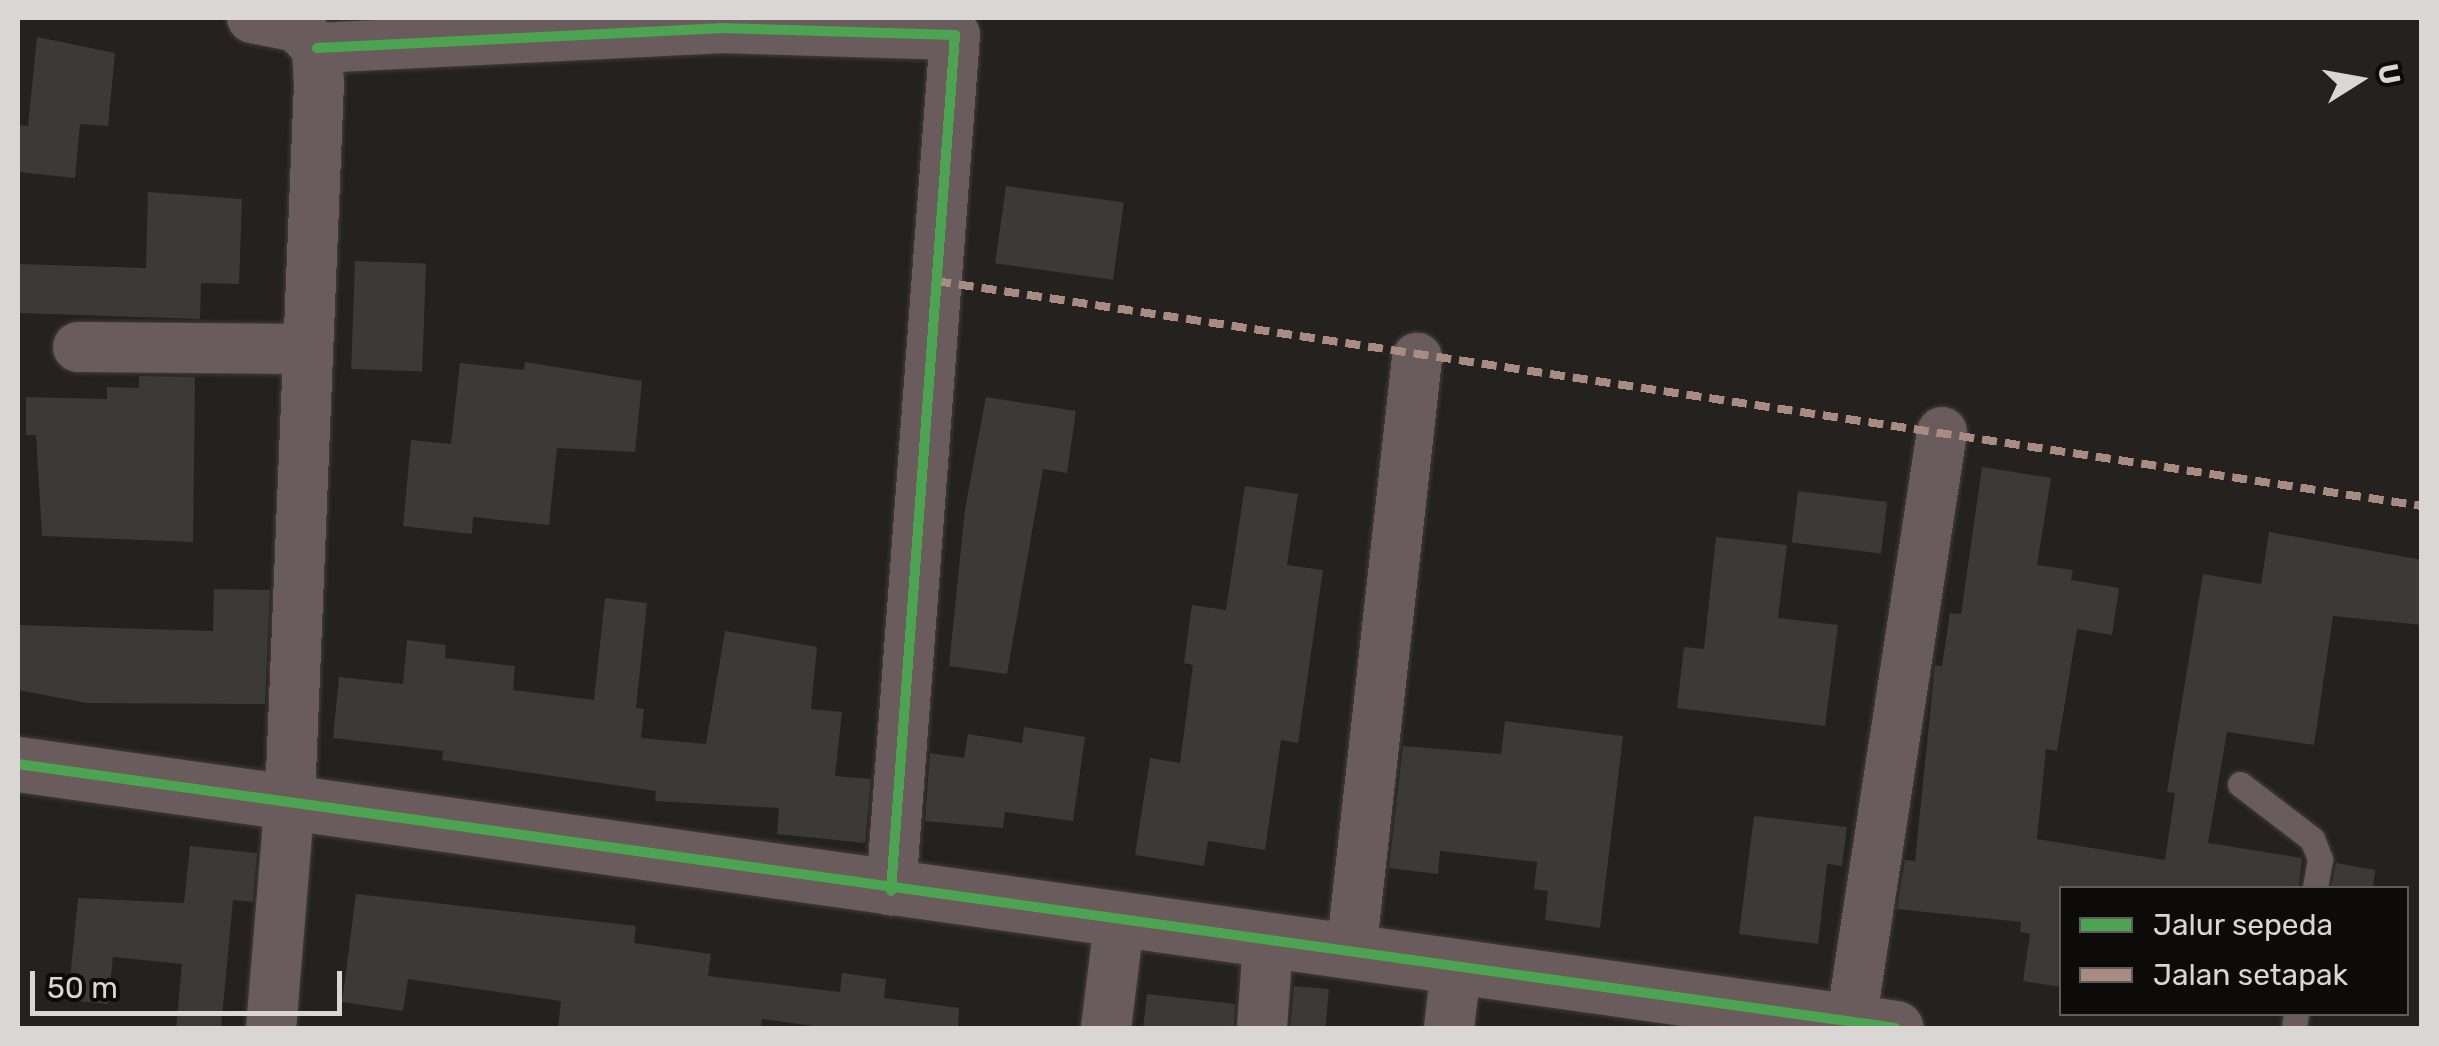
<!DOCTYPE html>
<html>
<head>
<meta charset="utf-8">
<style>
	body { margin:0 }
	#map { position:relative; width:2439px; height:1046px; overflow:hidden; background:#24211f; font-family:Rubik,sans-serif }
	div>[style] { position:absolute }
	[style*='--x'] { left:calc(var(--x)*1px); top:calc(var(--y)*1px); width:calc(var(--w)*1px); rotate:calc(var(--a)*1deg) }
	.building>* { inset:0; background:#3c3a38; transform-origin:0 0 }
	.roads { filter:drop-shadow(0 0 2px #403e3d) drop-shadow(0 0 2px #403e3d) }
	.service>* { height:25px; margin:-12.5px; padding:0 12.5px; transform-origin:12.5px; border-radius:12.5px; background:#6a5c5c }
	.minor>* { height:50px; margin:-25px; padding:0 25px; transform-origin:25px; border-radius:25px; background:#6a5c5c }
	.tertiary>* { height:55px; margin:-27.5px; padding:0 27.5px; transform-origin:27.5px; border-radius:27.5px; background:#6a5c5c }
	.quiet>* { height:8px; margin-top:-4px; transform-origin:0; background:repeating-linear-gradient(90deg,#a88b81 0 15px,transparent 0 23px) }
	.cycleway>* { height:10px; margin:-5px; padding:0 5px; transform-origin:5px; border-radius:5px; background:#4ca352 }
	span { translate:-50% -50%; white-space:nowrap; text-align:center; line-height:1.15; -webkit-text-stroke:8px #0d0b09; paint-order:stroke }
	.frame { position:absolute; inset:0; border:20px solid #dad6d4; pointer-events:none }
	.legend { position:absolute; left:2059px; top:886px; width:350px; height:130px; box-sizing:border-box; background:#0d0b09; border:2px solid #5f5c5a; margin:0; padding:12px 18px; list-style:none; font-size:30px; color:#dad6d4 }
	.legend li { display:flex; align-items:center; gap:20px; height:50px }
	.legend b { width:50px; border:2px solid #5f5c5a }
	.north { position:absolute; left:2309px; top:30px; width:100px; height:100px; -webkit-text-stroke:8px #0d0b09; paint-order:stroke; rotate:79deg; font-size:28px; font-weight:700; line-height:40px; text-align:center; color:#dad6d4 }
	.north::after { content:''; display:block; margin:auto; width:35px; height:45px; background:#dad6d4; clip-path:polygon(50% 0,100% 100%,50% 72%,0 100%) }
	.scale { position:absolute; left:30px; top:971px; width:312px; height:45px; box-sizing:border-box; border:5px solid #dad6d4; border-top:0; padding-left:12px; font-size:30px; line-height:35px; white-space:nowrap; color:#dad6d4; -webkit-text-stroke:8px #0d0b09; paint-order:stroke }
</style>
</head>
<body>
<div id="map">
	<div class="building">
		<div style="clip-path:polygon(37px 37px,115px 53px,108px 126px,80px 124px,75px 178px,18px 172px,18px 125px,28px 126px)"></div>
		<div style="left:1006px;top:186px;width:119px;height:78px;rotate:8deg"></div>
		<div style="clip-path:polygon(148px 192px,242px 199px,239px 284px,201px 283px,200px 319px,18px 313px,18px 264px,146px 268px)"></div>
		<div style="left:355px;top:261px;width:71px;height:108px;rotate:2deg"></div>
		<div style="clip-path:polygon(525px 362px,642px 381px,635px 452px,557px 448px,549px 525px,473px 517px,472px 534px,403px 526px,411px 440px,451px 444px,460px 363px,524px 370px)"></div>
		<div style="clip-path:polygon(139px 376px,195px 377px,193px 542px,42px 536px,36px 435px,26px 435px,26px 397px,107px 399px,107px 387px,139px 388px)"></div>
		<div style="clip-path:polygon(986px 397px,1076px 411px,1067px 473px,1043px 469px,1007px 674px,949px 666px,965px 509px)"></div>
		<div style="clip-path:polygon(1982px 467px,2051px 478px,2037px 565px,2073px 570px,2071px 580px,2119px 588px,2112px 635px,2077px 629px,2057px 751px,2046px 749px,2037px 839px,2165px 860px,2175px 793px,2167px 792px,2203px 574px,2261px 584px,2269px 532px,2422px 560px,2422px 625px,2333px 616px,2314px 745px,2227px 732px,2208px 843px,2302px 858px,2299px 888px,2062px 888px,2062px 987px,2023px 981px,2030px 934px,2020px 932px,2021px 922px,1897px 909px,1905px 860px,1915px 861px,1935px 665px,1942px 666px,1950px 613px,1961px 614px)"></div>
		<div style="clip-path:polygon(1245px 486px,1298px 494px,1287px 565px,1323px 570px,1298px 743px,1281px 740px,1265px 850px,1208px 841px,1204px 866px,1135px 855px,1150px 758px,1180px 763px,1193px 665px,1184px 663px,1192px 605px,1226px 610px)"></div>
		<div style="left:1798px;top:491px;width:90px;height:52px;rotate:7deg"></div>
		<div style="clip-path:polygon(1716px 537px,1787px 545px,1778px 618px,1838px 625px,1825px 726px,1677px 708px,1684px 647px,1704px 649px)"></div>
		<div style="clip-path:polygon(214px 589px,270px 590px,265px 704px,87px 703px,18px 690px,18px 625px,213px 631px)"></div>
		<div style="clip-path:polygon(605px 598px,647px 603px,636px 708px,644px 709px,641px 738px,706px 744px,725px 631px,817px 647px,811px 709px,842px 712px,835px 776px,871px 779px,865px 843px,777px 834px,779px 808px,655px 801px,656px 791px,442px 760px,443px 751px,333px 738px,339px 677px,403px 684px,407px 640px,446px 645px,445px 658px,515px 666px,513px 690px,594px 700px)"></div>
		<div style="clip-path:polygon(1505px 721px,1623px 736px,1600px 928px,1545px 920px,1548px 891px,1534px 889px,1537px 862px,1440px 851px,1438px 874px,1389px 868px,1403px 746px,1501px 754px)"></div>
		<div style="clip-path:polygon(1024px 727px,1085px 737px,1073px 821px,1005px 812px,1003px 828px,925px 821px,930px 753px,964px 758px,968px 734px,1022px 743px)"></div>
		<div style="clip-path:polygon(1754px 816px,1847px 827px,1842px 866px,1827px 864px,1818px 944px,1739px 934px)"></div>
		<div style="clip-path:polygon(190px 846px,257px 853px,253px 902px,233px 900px,221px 1028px,176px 1028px,182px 964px,113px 957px,108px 1004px,68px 1000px,78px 898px,184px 903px)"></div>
		<div style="clip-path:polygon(2336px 863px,2375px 870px,2373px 888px,2331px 888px)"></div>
		<div style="clip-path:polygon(356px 894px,636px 926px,634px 943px,711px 954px,708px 976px,840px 992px,842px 973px,886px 979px,884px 998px,959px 1008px,958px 1028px,828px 1028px,762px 1019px,761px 1028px,558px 1028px,561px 1001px,408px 979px,403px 1011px,342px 1002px)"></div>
		<div style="left:1294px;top:986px;width:35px;height:42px;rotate:5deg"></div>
		<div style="clip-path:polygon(1147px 994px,1235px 1004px,1234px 1028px,1143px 1028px)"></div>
	</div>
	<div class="roads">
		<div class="service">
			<div style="--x:2240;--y:784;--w:91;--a:37.4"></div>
			<div style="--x:2312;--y:839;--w:22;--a:68"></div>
			<div style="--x:2320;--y:859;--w:29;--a:100"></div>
			<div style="--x:2294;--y:1028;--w:14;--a:-82"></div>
		</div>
		<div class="minor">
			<div style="--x:252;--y:18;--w:46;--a:11.3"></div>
			<div style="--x:297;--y:27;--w:29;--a:46"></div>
			<div style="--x:317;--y:48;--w:35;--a:87"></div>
			<div style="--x:319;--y:83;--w:716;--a:92.32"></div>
			<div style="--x:290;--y:798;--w:231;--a:94.7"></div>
			<div style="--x:317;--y:48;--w:403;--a:-2.8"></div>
			<div style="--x:720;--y:28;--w:235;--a:1.7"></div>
			<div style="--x:955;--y:35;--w:858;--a:94.28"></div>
			<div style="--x:78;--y:347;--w:230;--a:0.5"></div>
			<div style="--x:1351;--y:953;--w:599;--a:-83.67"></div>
			<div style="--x:1851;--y:1022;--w:597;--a:-81.23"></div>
			<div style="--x:1106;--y:1028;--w:106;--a:-82.9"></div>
			<div style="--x:1262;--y:1028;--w:85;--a:-86"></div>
			<div style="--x:1449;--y:1028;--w:60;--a:-83.3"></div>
		</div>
		<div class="tertiary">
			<div style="--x:18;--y:764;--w:1896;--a:8"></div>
		</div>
	</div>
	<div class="quiet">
		<div style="--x:936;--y:281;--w:1503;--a:8.61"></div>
	</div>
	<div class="cycleway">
		<div style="--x:317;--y:48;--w:403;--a:-2.8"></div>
		<div style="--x:720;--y:28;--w:235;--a:1.7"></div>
		<div style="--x:955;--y:35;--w:858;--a:94.28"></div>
		<div style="--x:18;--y:764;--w:1896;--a:8"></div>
	</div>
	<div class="frame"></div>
	<ul class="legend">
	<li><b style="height:12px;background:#4ca352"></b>Jalur sepeda</li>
	<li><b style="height:12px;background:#a88b81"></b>Jalan setapak</li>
	</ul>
	<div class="north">U</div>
	<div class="scale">50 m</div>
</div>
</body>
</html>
